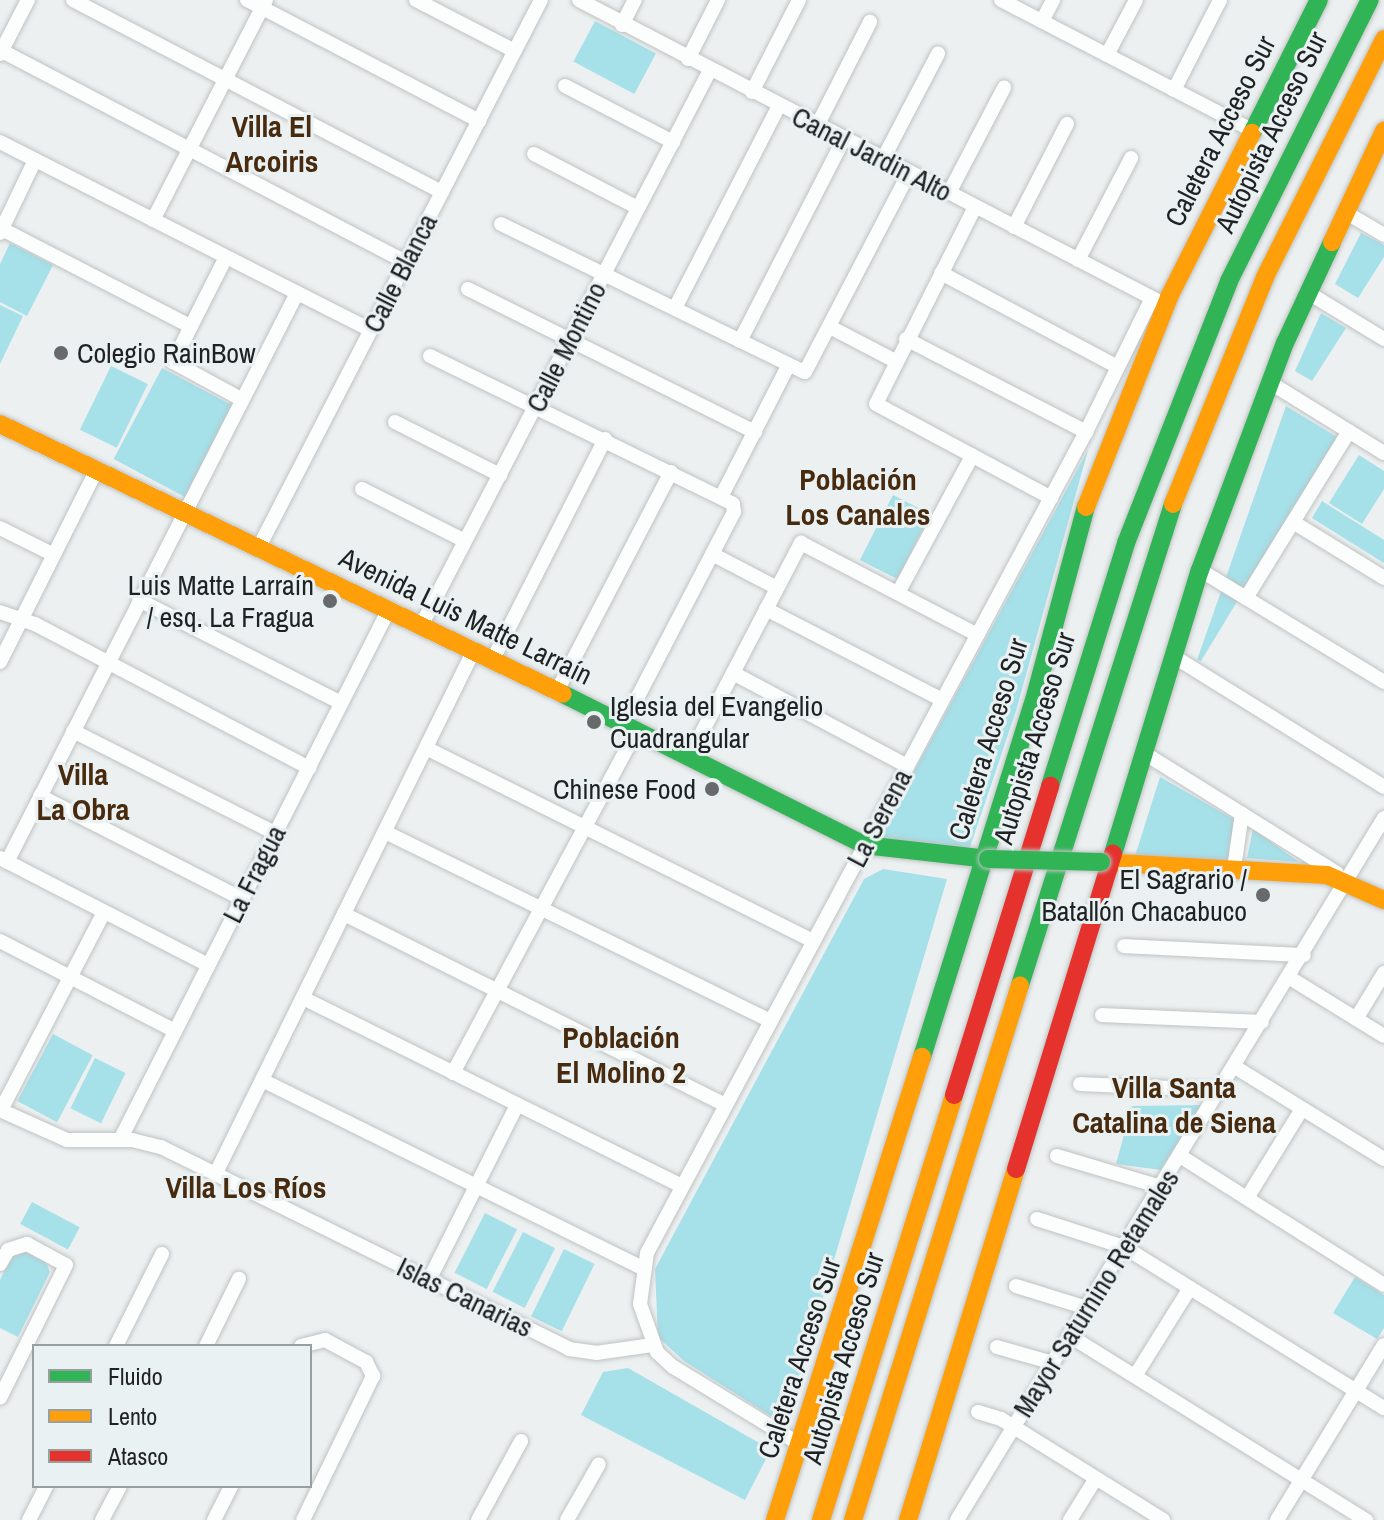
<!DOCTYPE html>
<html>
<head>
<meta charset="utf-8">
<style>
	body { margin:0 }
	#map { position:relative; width:1384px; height:1520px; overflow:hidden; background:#ecf0f0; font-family:"Archivo Narrow",sans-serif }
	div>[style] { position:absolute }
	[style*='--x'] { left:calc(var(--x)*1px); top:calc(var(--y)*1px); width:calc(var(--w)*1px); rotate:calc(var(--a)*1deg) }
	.green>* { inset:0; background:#a6e0e9; transform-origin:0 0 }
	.roads { filter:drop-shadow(0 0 2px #bfc2c3) drop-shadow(0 0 2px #bfc2c3) }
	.street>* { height:14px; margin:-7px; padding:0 7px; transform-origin:7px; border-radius:7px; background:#fcfdfd }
	.fast>* { height:18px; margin:-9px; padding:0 9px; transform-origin:9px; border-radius:9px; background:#30b455 }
	.slow>* { height:18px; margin:-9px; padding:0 9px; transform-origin:9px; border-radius:9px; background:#ff9f0a }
	.jam>* { height:18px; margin:-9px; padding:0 9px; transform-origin:9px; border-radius:9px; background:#e5322d }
	.bridges { filter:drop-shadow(0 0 2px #bfc2c3) drop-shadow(0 0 2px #bfc2c3) }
	.fast-bridge>* { height:18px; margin:-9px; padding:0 9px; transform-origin:9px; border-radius:9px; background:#30b455 }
	.dots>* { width:22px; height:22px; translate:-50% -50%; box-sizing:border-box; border:4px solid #eaf1f2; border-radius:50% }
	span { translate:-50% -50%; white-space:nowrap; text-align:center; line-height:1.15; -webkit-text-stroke:6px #eaf1f2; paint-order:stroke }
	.street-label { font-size:28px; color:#1f2122 }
	.poi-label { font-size:28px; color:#1f2122 }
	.left { translate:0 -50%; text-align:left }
	.right { translate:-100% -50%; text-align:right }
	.neighbourhood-label { font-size:30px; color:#482a0f; font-weight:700 }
	.legend { position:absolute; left:32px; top:1344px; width:280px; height:144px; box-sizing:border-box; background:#eaf1f2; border:2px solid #999e9f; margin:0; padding:10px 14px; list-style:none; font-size:24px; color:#1f2122 }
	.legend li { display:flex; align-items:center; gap:16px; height:40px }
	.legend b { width:40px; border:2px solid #999e9f }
</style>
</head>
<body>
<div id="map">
	<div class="green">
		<div style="left:595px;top:21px;width:69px;height:46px;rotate:28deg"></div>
		<div style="clip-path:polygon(1361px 233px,1384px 245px,1384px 257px,1358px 298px,1335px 284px)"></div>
		<div style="clip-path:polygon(10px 243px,53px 265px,27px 316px,0 302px,0 264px)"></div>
		<div style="clip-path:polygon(0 305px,23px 316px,0 364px)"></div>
		<div style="clip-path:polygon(1321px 313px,1346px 328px,1312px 381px,1295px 371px)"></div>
		<div style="left:111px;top:366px;width:41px;height:71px;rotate:26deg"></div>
		<div style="left:162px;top:368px;width:83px;height:103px;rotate:28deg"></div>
		<div style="clip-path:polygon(1286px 406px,1337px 437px,1201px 661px,1197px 660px)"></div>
		<div style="clip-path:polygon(1088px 450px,1016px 711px,969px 850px,878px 838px)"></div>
		<div style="clip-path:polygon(1359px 455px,1384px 471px,1384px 489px,1362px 524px,1329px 503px)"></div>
		<div style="left:893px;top:495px;width:42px;height:73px;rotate:27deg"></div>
		<div style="clip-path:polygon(1322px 501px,1384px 540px,1384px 563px,1312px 518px)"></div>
		<div style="clip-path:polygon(1160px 777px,1237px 821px,1232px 863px,1135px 856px)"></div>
		<div style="clip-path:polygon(1253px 829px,1299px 862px,1247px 858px)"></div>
		<div style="clip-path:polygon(883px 869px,947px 879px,785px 1425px,684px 1361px,658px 1337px,655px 1269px,864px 879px)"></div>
		<div style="left:53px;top:1034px;width:45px;height:76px;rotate:28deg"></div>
		<div style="left:95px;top:1058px;width:34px;height:56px;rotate:26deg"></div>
		<div style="clip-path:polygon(1202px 1105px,1161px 1170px,1116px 1164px,1132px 1106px)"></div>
		<div style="left:32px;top:1202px;width:54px;height:25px;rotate:28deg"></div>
		<div style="left:485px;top:1213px;width:36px;height:67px;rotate:27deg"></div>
		<div style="left:523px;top:1232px;width:36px;height:67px;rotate:27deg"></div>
		<div style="left:564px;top:1249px;width:34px;height:75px;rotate:26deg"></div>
		<div style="clip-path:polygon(25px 1250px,46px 1262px,50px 1272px,18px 1337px,0 1328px,0 1280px,14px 1251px)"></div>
		<div style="clip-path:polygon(1355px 1277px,1384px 1295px,1384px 1328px,1377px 1339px,1333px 1313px)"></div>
		<div style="clip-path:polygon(628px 1368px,761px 1444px,768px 1455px,745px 1500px,581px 1415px,603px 1372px)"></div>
	</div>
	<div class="roads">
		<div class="street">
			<div style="--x:73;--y:0;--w:416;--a:27.5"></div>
			<div style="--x:247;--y:0;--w:262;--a:27.5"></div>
			<div style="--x:416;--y:0;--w:111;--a:27.3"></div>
			<div style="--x:579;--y:0;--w:653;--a:27.47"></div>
			<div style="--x:1001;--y:0;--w:280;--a:27.4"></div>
			<div style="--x:1042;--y:21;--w:24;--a:-62"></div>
			<div style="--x:622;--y:25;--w:28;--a:-63"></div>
			<div style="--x:2;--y:51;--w:456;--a:27.6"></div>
			<div style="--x:0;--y:54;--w:61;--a:-62.6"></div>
			<div style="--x:1107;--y:55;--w:62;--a:-62.2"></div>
			<div style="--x:688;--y:59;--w:66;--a:-63"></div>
			<div style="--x:565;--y:86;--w:122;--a:27.4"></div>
			<div style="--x:1174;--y:90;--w:101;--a:-62.9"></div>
			<div style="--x:752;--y:92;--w:103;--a:-62.9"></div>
			<div style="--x:817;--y:126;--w:117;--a:-63"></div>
			<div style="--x:0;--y:142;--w:415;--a:26.9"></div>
			<div style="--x:534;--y:154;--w:117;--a:27.4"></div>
			<div style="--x:883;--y:159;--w:119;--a:-62.4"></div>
			<div style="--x:949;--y:193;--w:119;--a:-62.4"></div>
			<div style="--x:975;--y:207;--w:220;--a:116.7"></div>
			<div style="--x:876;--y:404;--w:199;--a:28.2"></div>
			<div style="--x:1345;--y:212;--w:45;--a:30.5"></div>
			<div style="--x:153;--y:220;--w:247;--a:-62.8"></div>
			<div style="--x:501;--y:224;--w:338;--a:26"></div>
			<div style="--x:805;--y:372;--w:225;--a:-62.4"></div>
			<div style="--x:1014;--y:227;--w:116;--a:-62.8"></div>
			<div style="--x:2;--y:229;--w:212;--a:27.3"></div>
			<div style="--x:0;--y:233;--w:81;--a:-64.4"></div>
			<div style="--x:226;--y:257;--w:118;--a:116.8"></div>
			<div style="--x:173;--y:362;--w:77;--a:28.6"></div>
			<div style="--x:1078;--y:260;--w:115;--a:-62.5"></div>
			<div style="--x:941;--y:273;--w:200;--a:28"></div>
			<div style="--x:468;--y:289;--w:321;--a:26.5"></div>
			<div style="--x:1307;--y:292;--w:90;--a:31.4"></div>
			<div style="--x:675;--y:308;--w:227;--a:-62.8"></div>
			<div style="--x:830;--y:327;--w:73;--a:27.6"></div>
			<div style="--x:906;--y:339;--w:203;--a:27.3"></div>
			<div style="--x:740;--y:341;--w:227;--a:-62.8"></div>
			<div style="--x:430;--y:356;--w:337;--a:26"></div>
			<div style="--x:733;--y:504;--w:8;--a:83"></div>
			<div style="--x:734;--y:512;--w:240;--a:117.5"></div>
			<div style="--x:1269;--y:382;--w:135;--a:31.7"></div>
			<div style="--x:395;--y:422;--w:118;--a:26.8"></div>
			<div style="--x:362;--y:489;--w:115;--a:26.8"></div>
			<div style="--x:721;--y:497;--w:147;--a:-62.9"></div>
			<div style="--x:1293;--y:522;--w:107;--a:31.6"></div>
			<div style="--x:0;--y:528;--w:60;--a:26.6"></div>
			<div style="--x:259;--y:547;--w:615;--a:-62.73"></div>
			<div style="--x:712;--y:554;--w:73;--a:27.6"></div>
			<div style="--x:1200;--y:570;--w:215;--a:31.3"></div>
			<div style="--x:898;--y:593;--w:156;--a:-61.6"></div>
			<div style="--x:1246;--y:598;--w:196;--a:-58.3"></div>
			<div style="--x:139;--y:600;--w:227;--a:27"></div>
			<div style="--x:766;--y:609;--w:198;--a:27.3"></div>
			<div style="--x:0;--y:612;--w:37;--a:19"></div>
			<div style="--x:35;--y:624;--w:310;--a:27.7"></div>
			<div style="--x:422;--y:624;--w:624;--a:-62.53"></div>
			<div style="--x:1173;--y:656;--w:248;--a:31.8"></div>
			<div style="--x:493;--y:659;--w:247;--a:-63"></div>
			<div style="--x:0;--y:662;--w:216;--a:-63.3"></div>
			<div style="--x:733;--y:673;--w:197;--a:28.1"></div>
			<div style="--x:557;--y:691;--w:247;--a:-62.5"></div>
			<div style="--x:73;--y:731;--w:226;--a:26.8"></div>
			<div style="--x:426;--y:748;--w:432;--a:26.5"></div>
			<div style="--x:1144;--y:753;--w:227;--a:31.9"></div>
			<div style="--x:689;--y:757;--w:242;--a:-62.4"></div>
			<div style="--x:801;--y:543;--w:199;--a:27.5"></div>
			<div style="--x:40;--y:796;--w:227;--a:27"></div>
			<div style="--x:385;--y:832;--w:429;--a:26.1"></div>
			<div style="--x:0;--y:858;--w:234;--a:27.2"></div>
			<div style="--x:7;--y:862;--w:639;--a:-62.99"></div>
			<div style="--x:1234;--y:868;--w:55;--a:-81.6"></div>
			<div style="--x:344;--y:914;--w:426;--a:26.6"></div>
			<div style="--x:0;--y:941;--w:197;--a:27.2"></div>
			<div style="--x:1124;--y:946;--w:180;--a:2.9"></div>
			<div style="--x:1290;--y:978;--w:110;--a:31.7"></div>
			<div style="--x:303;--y:998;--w:422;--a:26.4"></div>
			<div style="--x:1102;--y:1015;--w:160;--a:2.5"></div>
			<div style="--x:1356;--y:1019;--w:54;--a:-58.7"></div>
			<div style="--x:1235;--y:1067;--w:175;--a:31.7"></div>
			<div style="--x:453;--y:1073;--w:388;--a:-61.8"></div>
			<div style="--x:262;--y:1080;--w:424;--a:26.3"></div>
			<div style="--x:1080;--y:1084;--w:140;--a:2.5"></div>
			<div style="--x:0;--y:1110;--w:73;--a:24.1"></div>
			<div style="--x:67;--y:1140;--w:65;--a:0"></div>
			<div style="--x:132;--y:1140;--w:30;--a:14"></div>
			<div style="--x:161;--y:1147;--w:455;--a:26.3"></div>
			<div style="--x:569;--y:1349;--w:27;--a:8"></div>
			<div style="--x:596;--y:1353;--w:57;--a:-8.1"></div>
			<div style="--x:1;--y:1110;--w:223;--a:-62.5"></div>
			<div style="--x:120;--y:1140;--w:595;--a:-63.13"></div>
			<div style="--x:1057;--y:1156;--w:109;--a:16.6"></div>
			<div style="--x:1180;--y:1156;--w:241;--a:32.3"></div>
			<div style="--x:216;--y:1173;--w:583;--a:-63.74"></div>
			<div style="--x:1247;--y:1198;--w:105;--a:-58.3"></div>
			<div style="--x:1037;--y:1219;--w:91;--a:17.8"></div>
			<div style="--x:1124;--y:1247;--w:306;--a:31.8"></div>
			<div style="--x:0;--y:1264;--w:16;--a:-60"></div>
			<div style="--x:8;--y:1250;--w:20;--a:-18"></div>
			<div style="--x:27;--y:1244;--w:44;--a:28.3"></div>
			<div style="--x:66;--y:1265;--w:148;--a:116.4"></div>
			<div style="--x:429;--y:1280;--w:196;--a:-63.3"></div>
			<div style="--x:1016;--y:1286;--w:74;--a:17.2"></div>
			<div style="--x:1070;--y:1336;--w:349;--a:31.9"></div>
			<div style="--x:116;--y:1346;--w:103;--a:-63.4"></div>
			<div style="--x:206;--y:1346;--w:75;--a:-63.8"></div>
			<div style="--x:301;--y:1346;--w:25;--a:-14"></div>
			<div style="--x:325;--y:1340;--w:47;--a:28.2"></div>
			<div style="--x:366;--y:1362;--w:16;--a:63"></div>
			<div style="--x:373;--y:1376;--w:160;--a:115.9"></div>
			<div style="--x:997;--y:1347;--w:58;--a:15.9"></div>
			<div style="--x:1135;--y:1376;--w:104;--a:-58"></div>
			<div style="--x:978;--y:1412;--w:24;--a:17"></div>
			<div style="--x:1001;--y:1419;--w:191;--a:31.9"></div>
			<div style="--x:801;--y:1445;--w:150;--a:-148.6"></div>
			<div style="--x:673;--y:1367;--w:22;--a:-137"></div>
			<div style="--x:657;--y:1352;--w:51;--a:-109.5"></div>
			<div style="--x:640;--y:1304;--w:51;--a:-82.2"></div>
			<div style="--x:647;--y:1253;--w:931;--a:-61.87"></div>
			<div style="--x:1086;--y:432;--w:149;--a:-63.8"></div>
			<div style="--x:29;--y:1520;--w:38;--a:-63"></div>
			<div style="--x:102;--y:1520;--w:38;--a:-62"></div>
			<div style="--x:214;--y:1520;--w:38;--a:-63"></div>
			<div style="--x:478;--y:1520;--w:90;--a:-61.4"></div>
			<div style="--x:567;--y:1520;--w:64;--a:-60.3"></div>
			<div style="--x:957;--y:1520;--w:822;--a:-58.69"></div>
			<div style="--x:1070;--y:1520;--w:49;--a:-58.2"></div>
			<div style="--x:1277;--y:1520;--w:205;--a:-58.6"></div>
		</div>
		<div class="fast">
			<div style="--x:1252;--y:133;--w:149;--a:-63.3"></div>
			<div style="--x:563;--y:694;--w:337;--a:26.6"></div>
			<div style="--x:864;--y:845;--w:125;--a:6.4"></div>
			<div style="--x:1050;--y:786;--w:255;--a:-72.6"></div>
			<div style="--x:1126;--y:543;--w:282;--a:-68.5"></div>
			<div style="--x:1229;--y:281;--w:314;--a:-63.4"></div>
			<div style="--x:1113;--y:854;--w:297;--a:-73"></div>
			<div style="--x:1200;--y:570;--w:242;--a:-69.5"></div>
			<div style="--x:1285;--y:343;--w:111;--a:-65"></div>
			<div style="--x:1020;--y:985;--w:505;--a:-72.35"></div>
			<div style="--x:922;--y:1057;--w:381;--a:-72.6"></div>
			<div style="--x:1036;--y:693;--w:193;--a:-75"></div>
		</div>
		<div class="slow">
			<div style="--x:1332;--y:242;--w:123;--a:-64.9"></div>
			<div style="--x:0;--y:424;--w:624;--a:25.62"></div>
			<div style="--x:1173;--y:504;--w:245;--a:-67.9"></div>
			<div style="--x:1265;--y:277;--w:266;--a:-63.4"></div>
			<div style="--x:1086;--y:507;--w:226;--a:-68.4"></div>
			<div style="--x:1169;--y:297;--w:184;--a:-63.2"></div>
			<div style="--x:1101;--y:862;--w:226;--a:3.3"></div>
			<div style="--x:1327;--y:875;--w:62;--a:23.7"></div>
			<div style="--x:775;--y:1520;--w:486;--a:-72.4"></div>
			<div style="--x:821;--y:1520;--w:445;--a:-72.6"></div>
			<div style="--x:853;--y:1520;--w:560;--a:-72.66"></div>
			<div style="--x:908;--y:1520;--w:367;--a:-72.9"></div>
		</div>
		<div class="jam">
			<div style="--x:954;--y:1095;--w:324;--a:-72.7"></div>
			<div style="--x:1016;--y:1169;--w:330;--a:-72.9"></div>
		</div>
	</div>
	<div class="bridges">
		<div class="fast-bridge">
			<div style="--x:988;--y:859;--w:113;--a:1.5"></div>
		</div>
	</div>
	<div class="dots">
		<div style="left:61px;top:353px;background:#67696a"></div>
		<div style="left:330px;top:601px;background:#67696a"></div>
		<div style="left:594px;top:722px;background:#67696a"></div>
		<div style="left:712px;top:789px;background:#67696a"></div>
		<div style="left:1263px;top:895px;background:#67696a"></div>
	</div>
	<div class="street-label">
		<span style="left:1220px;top:131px;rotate:-63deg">Caletera Acceso Sur</span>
		<span style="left:1271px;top:132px;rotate:-64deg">Autopista Acceso Sur</span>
		<span style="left:872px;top:154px;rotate:27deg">Canal Jardin Alto</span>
		<span style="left:400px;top:273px;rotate:-63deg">Calle Blanca</span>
		<span style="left:566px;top:347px;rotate:-63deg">Calle Montino</span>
		<span style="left:466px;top:616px;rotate:26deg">Avenida Luis Matte Larraín</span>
		<span style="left:1034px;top:738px;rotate:-73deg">Autopista Acceso Sur</span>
		<span style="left:988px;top:739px;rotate:-73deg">Caletera Acceso Sur</span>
		<span style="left:879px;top:818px;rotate:-62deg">La Serena</span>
		<span style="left:254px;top:874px;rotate:-63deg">La Fragua</span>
		<span style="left:1096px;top:1293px;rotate:-58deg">Mayor Saturnino Retamales</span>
		<span style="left:465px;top:1297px;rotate:26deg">Islas Canarias</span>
		<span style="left:799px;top:1358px;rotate:-72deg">Caletera Acceso Sur</span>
		<span style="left:843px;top:1358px;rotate:-73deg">Autopista Acceso Sur</span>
	</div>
	<div class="poi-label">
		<span class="left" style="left:77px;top:353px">Colegio RainBow</span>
		<span class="right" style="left:314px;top:601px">Luis Matte Larraín<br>/ esq. La Fragua</span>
		<span class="left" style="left:610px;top:722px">Iglesia del Evangelio<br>Cuadrangular</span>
		<span class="right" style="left:696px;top:789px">Chinese Food</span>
		<span class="right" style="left:1247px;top:895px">El Sagrario /<br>Batallón Chacabuco</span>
	</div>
	<div class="neighbourhood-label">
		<span style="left:272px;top:143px">Villa El<br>Arcoiris</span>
		<span style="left:858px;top:496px">Población<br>Los Canales</span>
		<span style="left:83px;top:791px">Villa<br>La Obra</span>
		<span style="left:621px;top:1054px">Población<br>El Molino 2</span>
		<span style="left:1174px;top:1104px">Villa Santa<br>Catalina de Siena</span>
		<span style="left:246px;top:1187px">Villa Los Ríos</span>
	</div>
	<ul class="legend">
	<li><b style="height:10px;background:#30b455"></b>Fluido</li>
	<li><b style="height:10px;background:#ff9f0a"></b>Lento</li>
	<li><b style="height:10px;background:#e5322d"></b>Atasco</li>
	</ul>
</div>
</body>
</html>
